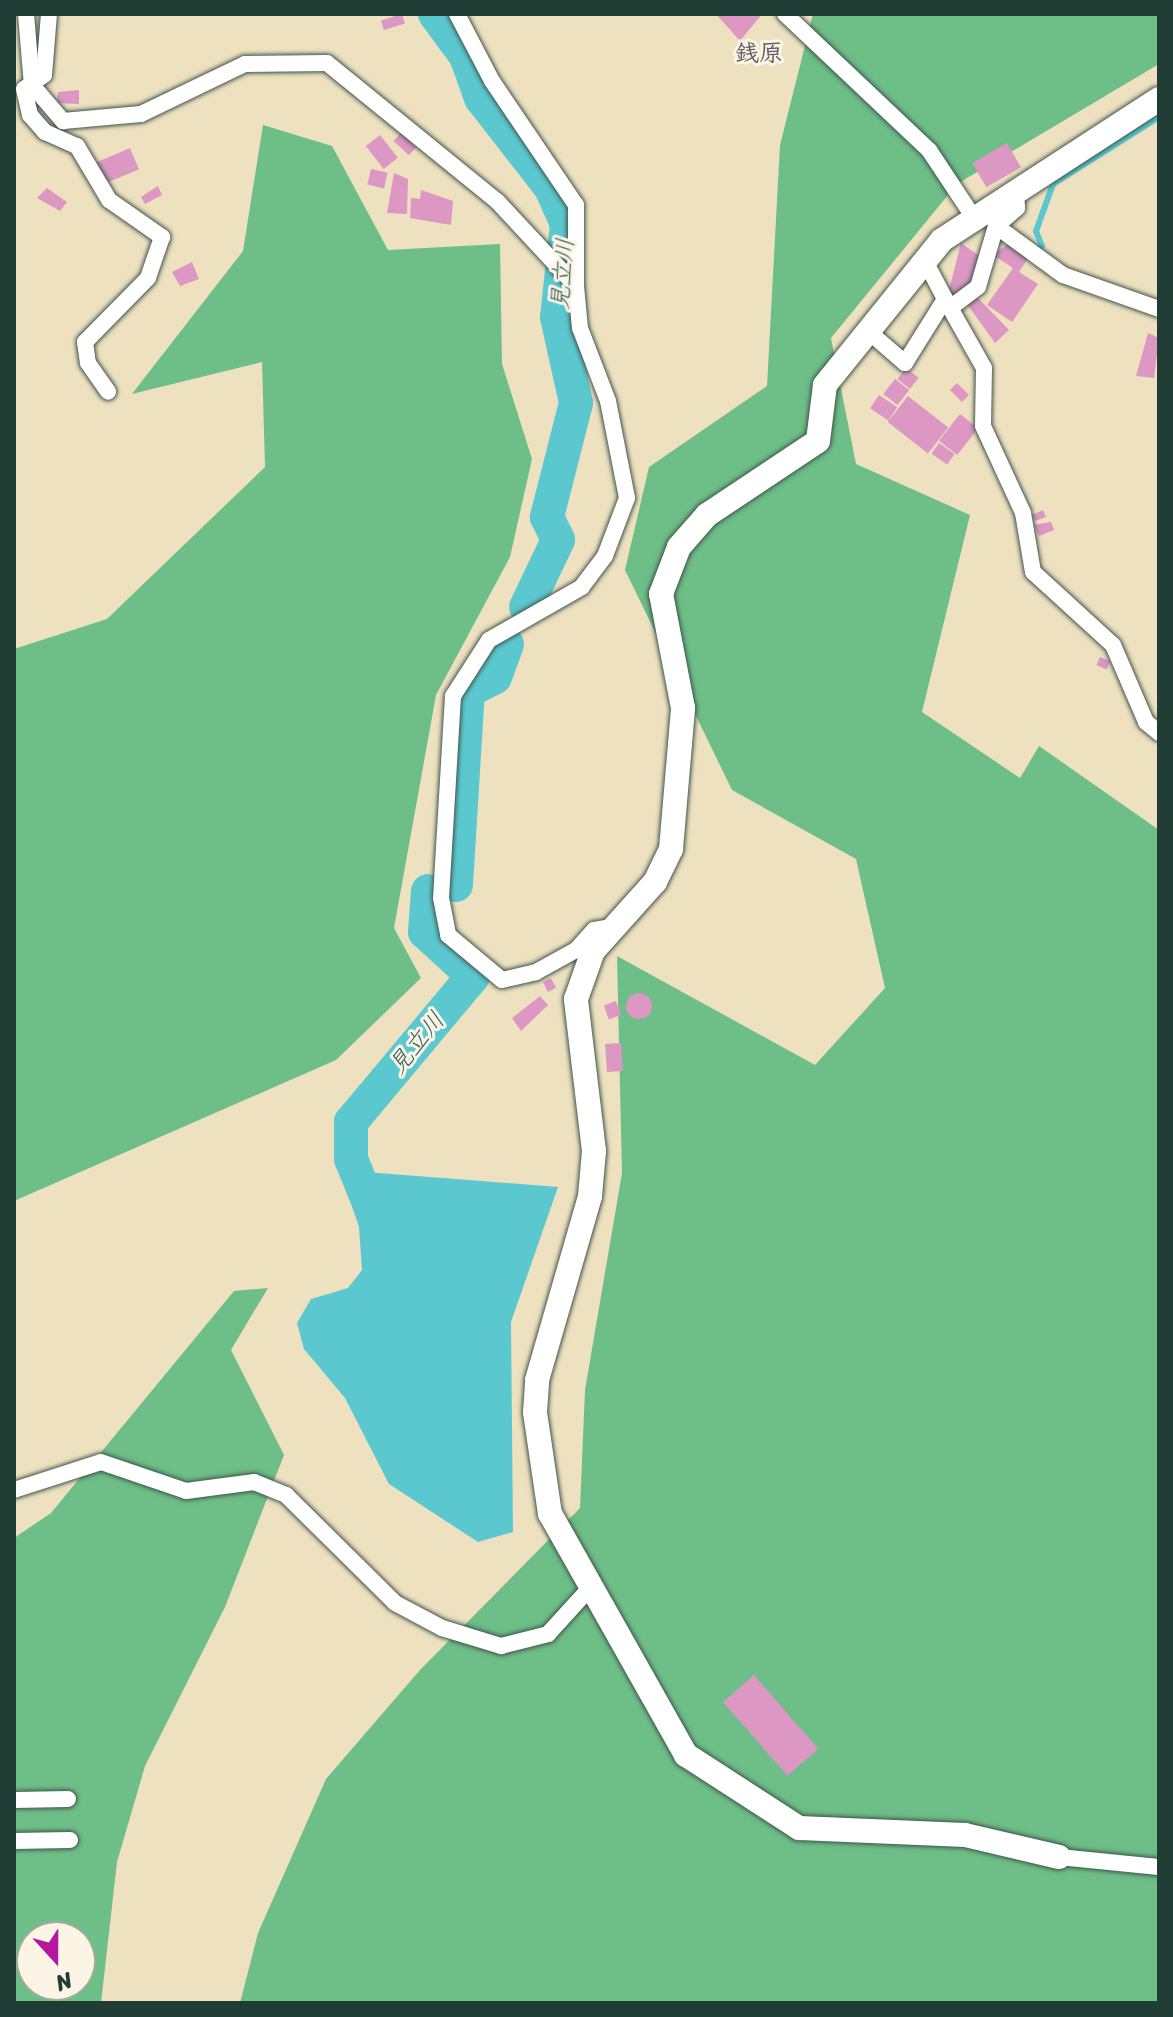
<!DOCTYPE html>
<html>
<head>
<meta charset="utf-8">
<style>
	body { margin:0 }
	#map { position:relative; width:1173px; height:2017px; overflow:hidden; background:#eee1c0; font-family:Sriracha,"Klee One",sans-serif }
	div>[style] { position:absolute }
	[style*='--x'] { left:calc(var(--x)*1px); top:calc(var(--y)*1px); width:calc(var(--w)*1px); rotate:calc(var(--a)*1deg) }
	.forest>* { inset:0; background:#6ebe87 }
	.water>* { inset:0; background:#5bc8d0 }
	.stream>* { height:6px; margin:-3px; padding:0 3px; transform-origin:3px; border-radius:3px; background:#5bc8d0 }
	.river>* { height:34px; margin:-17px; padding:0 17px; transform-origin:17px; border-radius:17px; background:#5bc8d0 }
	.building>* { inset:0; background:#dc97c3; transform-origin:0 0 }
	.round { border-radius:50% }
	.roads { filter:drop-shadow(0 0 2px #3e5649) drop-shadow(0 0 2px #3e5649) }
	.street>* { height:16px; margin:-8px; padding:0 8px; transform-origin:8px; border-radius:8px; background:#fff }
	.secondary>* { height:24px; margin:-12px; padding:0 12px; transform-origin:12px; border-radius:12px; background:#fff }
	span { translate:-50% -50%; white-space:nowrap; text-align:center; line-height:1.15; -webkit-text-stroke:6px #fcf5e5; paint-order:stroke }
	.neighbourhood-label { font-size:24px; color:#615c66; font-weight:700 }
	.water-label { font-size:24px; color:#2e605b; font-style:italic }
	.frame { position:absolute; inset:0; border:16px solid #1f3d34; pointer-events:none }
	.north { position:absolute; left:16px; top:1921px; width:80px; height:80px; box-sizing:border-box; background:#fcf5e5; border:2px solid #a4ab9e; border-radius:50%; rotate:159deg; font-size:22px; font-weight:700; line-height:32px; text-align:center; color:#1f3d34 }
	.north::after { content:''; display:block; margin:auto; width:28px; height:36px; background:#b5179e; clip-path:polygon(50% 0,100% 100%,50% 72%,0 100%) }
</style>
</head>
<body>
<div id="map">
	<div class="forest">
		<div style="clip-path:polygon(813px 14px,1159px 14px,1159px 64px,957px 184px,831px 338px,856px 464px,970px 515px,922px 712px,1020px 778px,1039px 746px,1159px 830px,1159px 2003px,240px 2003px,258px 1933px,326px 1779px,420px 1670px,580px 1508px,585px 1390px,622px 1173px,617px 956px,815px 1065px,885px 988px,856px 859px,732px 790px,625px 570px,649px 467px,767px 386px,780px 145px)"></div>
		<div style="clip-path:polygon(263px 125px,332px 146px,388px 250px,500px 244px,502px 364px,532px 459px,510px 557px,436px 695px,394px 928px,421px 978px,336px 1060px,14px 1201px,14px 649px,107px 619px,265px 467px,262px 362px,132px 394px,243px 251px)"></div>
		<div style="clip-path:polygon(evenodd,268px 1288px,231px 1350px,284px 1455px,225px 1607px,145px 1766px,117px 1862px,101px 2003px,14px 2003px,14px 1538px,51px 1513px,234px 1291px,268px 1288px,32px 1937px,80px 1937px,80px 1985px,32px 1985px,32px 1937px)"></div>
	</div>
	<div class="water">
		<div style="clip-path:polygon(340px 1170px,558px 1187px,511px 1322px,513px 1532px,478px 1542px,389px 1484px,345px 1398px,304px 1349px,297px 1323px,311px 1299px,348px 1288px,362px 1270px,359px 1227px)"></div>
	</div>
	<div class="stream">
		<div style="--x:1042;--y:246;--w:16;--a:-112"></div>
		<div style="--x:1036;--y:231;--w:50;--a:-70.1"></div>
		<div style="--x:1053;--y:184;--w:125;--a:-32.3"></div>
	</div>
	<div class="river">
		<div style="--x:435;--y:14;--w:52;--a:53.6"></div>
		<div style="--x:466;--y:56;--w:45;--a:70.3"></div>
		<div style="--x:481;--y:98;--w:114;--a:52.1"></div>
		<div style="--x:551;--y:188;--w:39;--a:66"></div>
		<div style="--x:567;--y:224;--w:94;--a:96.1"></div>
		<div style="--x:557;--y:317;--w:88;--a:77.5"></div>
		<div style="--x:576;--y:403;--w:118;--a:104.3"></div>
		<div style="--x:547;--y:517;--w:25;--a:64"></div>
		<div style="--x:558;--y:540;--w:74;--a:115.5"></div>
		<div style="--x:456;--y:885;--w:194;--a:-86.5"></div>
		<div style="--x:468;--y:691;--w:30;--a:-27"></div>
		<div style="--x:495;--y:677;--w:35;--a:-70"></div>
		<div style="--x:371;--y:1208;--w:53;--a:-112.2"></div>
		<div style="--x:351;--y:1159;--w:37;--a:-90"></div>
		<div style="--x:351;--y:1122;--w:190;--a:-50.1"></div>
		<div style="--x:473;--y:976;--w:65;--a:-137.5"></div>
		<div style="--x:425;--y:932;--w:41;--a:-85.8"></div>
	</div>
	<div class="building">
		<div style="left:402px;top:14px;width:10px;height:22px;rotate:73deg"></div>
		<div style="clip-path:polygon(716px 14px,762px 14px,740px 41px)"></div>
		<div style="clip-path:polygon(79px 90px,79px 104px,57px 103px,58px 92px)"></div>
		<div style="left:401px;top:133px;width:21px;height:11px;rotate:43deg"></div>
		<div style="left:380px;top:135px;width:29px;height:18px;rotate:52deg"></div>
		<div style="left:1007px;top:143px;width:28px;height:40px;rotate:60deg"></div>
		<div style="left:130px;top:148px;width:23px;height:40px;rotate:67deg"></div>
		<div style="left:371px;top:169px;width:17px;height:16px;rotate:13deg"></div>
		<div style="clip-path:polygon(394px 173px,408px 179px,407px 214px,387px 213px)"></div>
		<div style="clip-path:polygon(158px 186px,162px 195px,145px 204px,141px 197px)"></div>
		<div style="clip-path:polygon(47px 188px,67px 202px,60px 211px,37px 198px)"></div>
		<div style="clip-path:polygon(421px 190px,453px 201px,451px 225px,410px 218px,411px 198px,420px 199px)"></div>
		<div style="clip-path:polygon(1010px 242px,1030px 255px,1019px 272px,1038px 284px,1012px 322px,987px 305px,1013px 268px,993px 255px)"></div>
		<div style="clip-path:polygon(961px 243px,982px 258px,967px 291px,955px 298px,949px 290px)"></div>
		<div style="clip-path:polygon(192px 262px,199px 279px,180px 286px,172px 272px)"></div>
		<div style="clip-path:polygon(978px 298px,1009px 330px,995px 343px,967px 304px)"></div>
		<div style="clip-path:polygon(1148px 333px,1159px 338px,1154px 378px,1136px 376px)"></div>
		<div style="left:906px;top:368px;width:16px;height:14px;rotate:38deg"></div>
		<div style="left:895px;top:379px;width:18px;height:19px;rotate:38deg"></div>
		<div style="left:957px;top:383px;width:17px;height:10px;rotate:45deg"></div>
		<div style="left:879px;top:395px;width:22px;height:16px;rotate:34deg"></div>
		<div style="left:908px;top:396px;width:51px;height:33px;rotate:38deg"></div>
		<div style="left:960px;top:414px;width:23px;height:34px;rotate:38deg"></div>
		<div style="left:939px;top:443px;width:19px;height:13px;rotate:35deg"></div>
		<div style="clip-path:polygon(1043px 510px,1046px 517px,1035px 521px,1032px 515px)"></div>
		<div style="clip-path:polygon(1051px 522px,1054px 530px,1039px 536px,1034px 525px)"></div>
		<div style="left:1100px;top:657px;width:11px;height:9px;rotate:22deg"></div>
		<div style="left:551px;top:978px;width:11px;height:9px;rotate:63deg"></div>
		<div class="round" style="left:626px;top:993px;width:26px;height:26px"></div>
		<div style="clip-path:polygon(540px 996px,548px 1005px,521px 1031px,512px 1018px)"></div>
		<div style="left:616px;top:1001px;width:15px;height:13px;rotate:70deg"></div>
		<div style="left:621px;top:1043px;width:28px;height:16px;rotate:86deg"></div>
		<div style="left:754px;top:1675px;width:98px;height:41px;rotate:49deg"></div>
	</div>
	<div class="roads">
		<div class="street">
			<div style="--x:26;--y:14;--w:71;--a:85.2"></div>
			<div style="--x:32;--y:85;--w:48;--a:49.3"></div>
			<div style="--x:63;--y:121;--w:78;--a:-5.1"></div>
			<div style="--x:141;--y:114;--w:115;--a:-25.7"></div>
			<div style="--x:245;--y:64;--w:82;--a:-0.7"></div>
			<div style="--x:327;--y:63;--w:219;--a:39.1"></div>
			<div style="--x:497;--y:201;--w:116;--a:47.1"></div>
			<div style="--x:576;--y:286;--w:42;--a:84.6"></div>
			<div style="--x:580;--y:328;--w:78;--a:69"></div>
			<div style="--x:608;--y:401;--w:99;--a:78.9"></div>
			<div style="--x:627;--y:498;--w:62;--a:110.8"></div>
			<div style="--x:605;--y:556;--w:39;--a:127"></div>
			<div style="--x:582;--y:587;--w:107;--a:150.3"></div>
			<div style="--x:489;--y:640;--w:67;--a:122.7"></div>
			<div style="--x:453;--y:696;--w:202;--a:93.4"></div>
			<div style="--x:441;--y:898;--w:38;--a:79"></div>
			<div style="--x:448;--y:935;--w:70;--a:39.8"></div>
			<div style="--x:502;--y:980;--w:35;--a:-13"></div>
			<div style="--x:536;--y:972;--w:46;--a:-28.8"></div>
			<div style="--x:576;--y:950;--w:27;--a:-48"></div>
			<div style="--x:594;--y:930;--w:23;--a:-10"></div>
			<div style="--x:49;--y:14;--w:61;--a:94.7"></div>
			<div style="--x:44;--y:75;--w:24;--a:145"></div>
			<div style="--x:24;--y:89;--w:27;--a:77"></div>
			<div style="--x:30;--y:115;--w:23;--a:49"></div>
			<div style="--x:45;--y:132;--w:35;--a:24"></div>
			<div style="--x:77;--y:146;--w:63;--a:59.3"></div>
			<div style="--x:109;--y:200;--w:65;--a:34.9"></div>
			<div style="--x:162;--y:237;--w:43;--a:108.9"></div>
			<div style="--x:148;--y:278;--w:90;--a:134.5"></div>
			<div style="--x:85;--y:342;--w:21;--a:82"></div>
			<div style="--x:88;--y:363;--w:35;--a:55"></div>
			<div style="--x:457;--y:14;--w:76;--a:62.4"></div>
			<div style="--x:492;--y:81;--w:150;--a:55.9"></div>
			<div style="--x:576;--y:205;--w:81;--a:90"></div>
			<div style="--x:785;--y:14;--w:198;--a:43.4"></div>
			<div style="--x:929;--y:150;--w:82;--a:56.5"></div>
			<div style="--x:1016;--y:189;--w:19;--a:87"></div>
			<div style="--x:1017;--y:208;--w:28;--a:139"></div>
			<div style="--x:996;--y:226;--w:83;--a:36.2"></div>
			<div style="--x:1063;--y:275;--w:102;--a:19.5"></div>
			<div style="--x:925;--y:261;--w:43;--a:62.2"></div>
			<div style="--x:950;--y:308;--w:35;--a:-37"></div>
			<div style="--x:978;--y:287;--w:64;--a:-73.6"></div>
			<div style="--x:868;--y:331;--w:49;--a:40.9"></div>
			<div style="--x:905;--y:363;--w:75;--a:-58"></div>
			<div style="--x:945;--y:299;--w:79;--a:60.5"></div>
			<div style="--x:984;--y:368;--w:58;--a:91"></div>
			<div style="--x:983;--y:426;--w:96;--a:65.3"></div>
			<div style="--x:1023;--y:513;--w:60;--a:80.4"></div>
			<div style="--x:1033;--y:572;--w:108;--a:42.4"></div>
			<div style="--x:1113;--y:645;--w:84;--a:66.8"></div>
			<div style="--x:1146;--y:722;--w:17;--a:40"></div>
			<div style="--x:14;--y:1490;--w:91;--a:-17.8"></div>
			<div style="--x:101;--y:1462;--w:90;--a:18.8"></div>
			<div style="--x:186;--y:1491;--w:69;--a:-7.5"></div>
			<div style="--x:254;--y:1482;--w:35;--a:22"></div>
			<div style="--x:286;--y:1495;--w:153;--a:44.7"></div>
			<div style="--x:395;--y:1603;--w:53;--a:28"></div>
			<div style="--x:442;--y:1628;--w:62;--a:17"></div>
			<div style="--x:501;--y:1646;--w:49;--a:-14.3"></div>
			<div style="--x:548;--y:1634;--w:59;--a:-47.7"></div>
			<div style="--x:14;--y:1800;--w:54;--a:-1.1"></div>
			<div style="--x:14;--y:1841;--w:56;--a:-1"></div>
			<div style="--x:1059;--y:1857;--w:100;--a:5.7"></div>
		</div>
		<div class="secondary">
			<div style="--x:1059;--y:1857;--w:97;--a:-166.8"></div>
			<div style="--x:965;--y:1835;--w:166;--a:-177.6"></div>
			<div style="--x:799;--y:1828;--w:135;--a:-147.1"></div>
			<div style="--x:686;--y:1755;--w:277;--a:-119.4"></div>
			<div style="--x:550;--y:1514;--w:103;--a:-98.4"></div>
			<div style="--x:535;--y:1412;--w:32;--a:-86"></div>
			<div style="--x:537;--y:1380;--w:191;--a:-73.9"></div>
			<div style="--x:590;--y:1196;--w:45;--a:-84.9"></div>
			<div style="--x:594;--y:1151;--w:153;--a:-96.8"></div>
			<div style="--x:576;--y:999;--w:51;--a:-70.5"></div>
			<div style="--x:593;--y:951;--w:93;--a:-48.1"></div>
			<div style="--x:655;--y:882;--w:37;--a:-64"></div>
			<div style="--x:671;--y:849;--w:142;--a:-85.1"></div>
			<div style="--x:683;--y:708;--w:116;--a:-100.9"></div>
			<div style="--x:661;--y:594;--w:50;--a:-69"></div>
			<div style="--x:679;--y:547;--w:43;--a:-48.8"></div>
			<div style="--x:707;--y:515;--w:133;--a:-33.7"></div>
			<div style="--x:818;--y:441;--w:56;--a:-82.9"></div>
			<div style="--x:825;--y:385;--w:186;--a:-51.1"></div>
			<div style="--x:942;--y:240;--w:259;--a:-33"></div>
		</div>
	</div>
	<div class="neighbourhood-label">
		<span style="left:759px;top:54px">銭原</span>
	</div>
	<div class="water-label">
		<span style="left:563px;top:274px;rotate:-85deg">見立川</span>
		<span style="left:417px;top:1043px;rotate:-50deg">見立川</span>
	</div>
	<div class="frame"></div>
	<div class="north">N</div>
</div>
</body>
</html>
